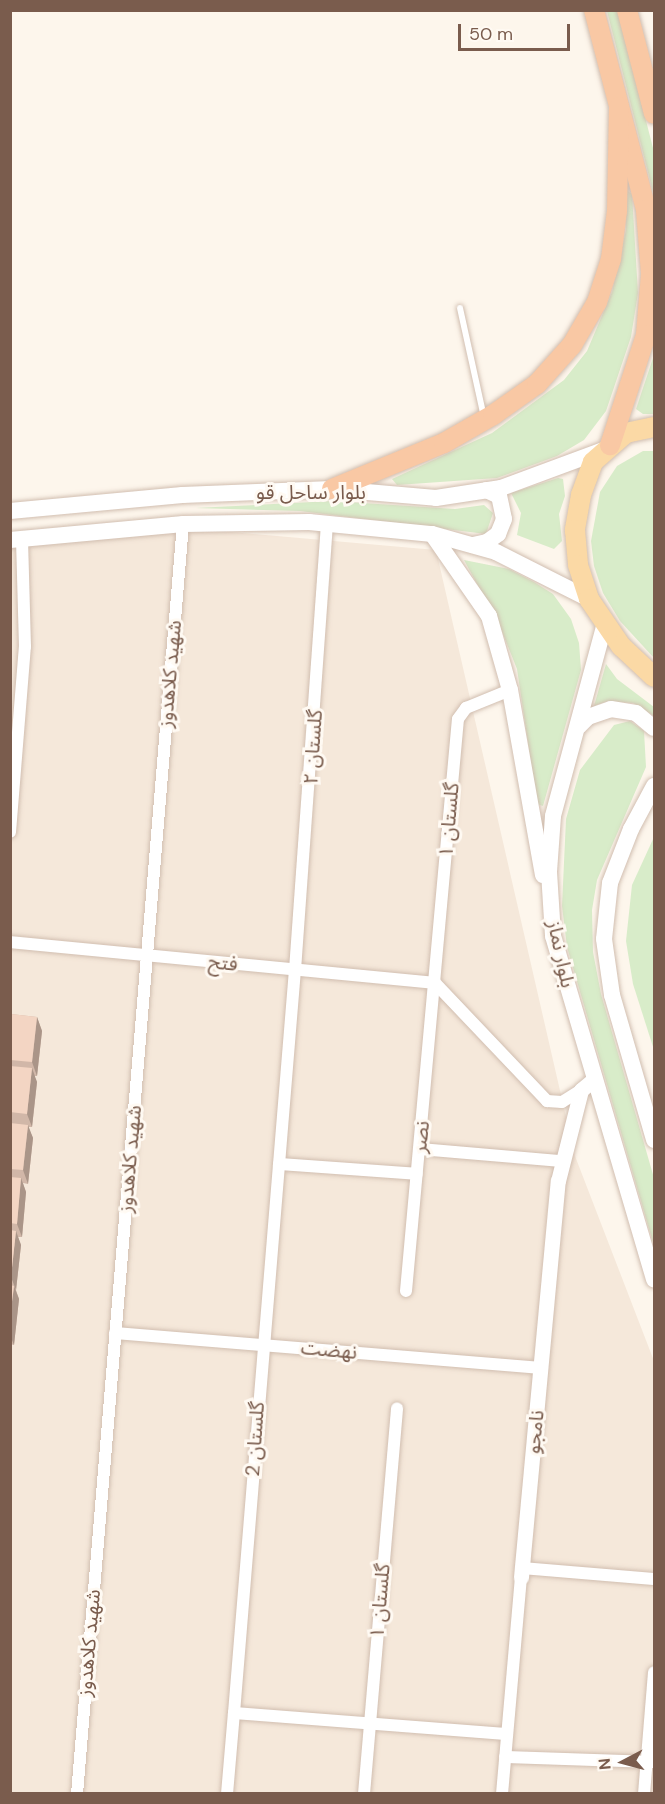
<!DOCTYPE html>
<html>
<head>
<meta charset="utf-8">
<style>
	body { margin:0 }
	#map { position:relative; width:665px; height:1804px; overflow:hidden; background:#fdf6ec; font-family:"DM Sans","Noto Sans Arabic",sans-serif }
	div>[style] { position:absolute }
	[style*='--x'] { left:calc(var(--x)*1px); top:calc(var(--y)*1px); width:calc(var(--w)*1px); rotate:calc(var(--a)*1deg) }
	.residential>* { inset:0; background:#f5e8da }
	.green>* { inset:0; background:#d8ecc9 }
	.roads { filter:drop-shadow(0 0 2px #d1beb0) drop-shadow(0 0 2px #d1beb0) }
	.service>* { height:6px; margin:-3px; padding:0 3px; transform-origin:3px; border-radius:3px; background:#fff }
	.minor>* { height:12px; margin:-6px; padding:0 6px; transform-origin:6px; border-radius:6px; background:#fff }
	.tertiary>* { height:15px; margin:-7.5px; padding:0 7.5px; transform-origin:7.5px; border-radius:7.5px; background:#fff }
	.secondary>* { height:16px; margin:-8px; padding:0 8px; transform-origin:8px; border-radius:8px; background:#fff }
	.primary>* { height:20px; margin:-10px; padding:0 10px; transform-origin:10px; border-radius:10px; background:#fbd9a5 }
	.trunk>* { height:20px; margin:-10px; padding:0 10px; transform-origin:10px; border-radius:10px; background:#f9c8a4 }
	.wall>* { inset:0; background:#d1b7a8 }
	.shaded-wall>* { inset:0; background:#aa9588 }
	.building>* { inset:0; background:#f3d5c3 }
	span { translate:-50% -50%; white-space:nowrap; text-align:center; line-height:1.15; -webkit-text-stroke:6px #fffaf3; paint-order:stroke }
	.street-label { font-size:20px; color:#7a5c4d }
	.frame { position:absolute; inset:0; border:12px solid #7a5c4d; pointer-events:none }
	.north { position:absolute; left:593px; top:1732px; width:60px; height:60px; -webkit-text-stroke:4px #fffaf3; paint-order:stroke; rotate:264deg; font-size:16px; font-weight:700; line-height:24px; text-align:center; color:#7a5c4d }
	.north::after { content:''; display:block; margin:auto; width:21px; height:27px; background:#7a5c4d; clip-path:polygon(50% 0,100% 100%,50% 72%,0 100%) }
	.scale { position:absolute; left:458px; top:24px; width:112px; height:27px; box-sizing:border-box; border:3px solid #7a5c4d; border-top:0; padding-left:8px; font-size:18px; line-height:21px; white-space:nowrap; color:#7a5c4d; -webkit-text-stroke:4px #fffaf3; paint-order:stroke }
</style>
</head>
<body>
<div id="map">
	<div class="residential">
		<div style="clip-path:polygon(209px 530px,436px 550px,575px 1156px,654px 1361px,654px 1793px,11px 1793px,10px 545px)"></div>
	</div>
	<div class="green">
		<div style="clip-path:polygon(607px 11px,618px 11px,654px 152px,654px 196px)"></div>
		<div style="clip-path:polygon(626px 190px,632px 194px,638px 293px,631px 337px,606px 411px,584px 440px,557px 456px,497px 478px,397px 485px,392px 479px,492px 433px,564px 380px,587px 351px,612px 292px,626px 230px)"></div>
		<div style="clip-path:polygon(654px 355px,654px 414px,643px 414px,636px 409px)"></div>
		<div style="clip-path:polygon(643px 451px,654px 451px,654px 658px,620px 621px,603px 593px,594px 566px,591px 541px,600px 492px,617px 466px)"></div>
		<div style="clip-path:polygon(558px 478px,563px 479px,565px 496px,559px 514px,562px 541px,554px 549px,517px 535px,521px 513px,511px 493px)"></div>
		<div style="clip-path:polygon(332px 501px,455px 509px,484px 505px,493px 513px,486px 534px,300px 511px,195px 508px)"></div>
		<div style="clip-path:polygon(464px 560px,509px 569px,534px 582px,553px 594px,571px 619px,579px 643px,581px 670px,543px 806px,537px 804px,517px 669px,499px 624px)"></div>
		<div style="clip-path:polygon(606px 664px,617px 679px,654px 707px,654px 716px,633px 703px,608px 701px,594px 706px)"></div>
		<div style="clip-path:polygon(630px 721px,644px 731px,646px 767px,597px 880px,592px 910px,593px 952px,601px 994px,654px 1178px,654px 1246px,567px 947px,562px 906px,566px 819px,580px 770px,614px 725px)"></div>
		<div style="clip-path:polygon(654px 837px,654px 1050px,633px 984px,626px 941px,632px 885px)"></div>
	</div>
	<div class="roads">
		<div class="service">
			<div style="--x:460;--y:308;--w:112;--a:77.6"></div>
		</div>
		<div class="minor">
			<div style="--x:10;--y:832;--w:186;--a:-85.4"></div>
			<div style="--x:25;--y:647;--w:108;--a:-91.6"></div>
			<div style="--x:10;--y:942;--w:427;--a:5.5"></div>
			<div style="--x:435;--y:983;--w:163;--a:46.5"></div>
			<div style="--x:547;--y:1101;--w:15;--a:4"></div>
			<div style="--x:562;--y:1102;--w:22;--a:-32"></div>
			<div style="--x:420;--y:1149;--w:142;--a:4.9"></div>
			<div style="--x:279;--y:1164;--w:138;--a:4.1"></div>
			<div style="--x:406;--y:1291;--w:574;--a:-84.81"></div>
			<div style="--x:458;--y:719;--w:14;--a:-54"></div>
			<div style="--x:466;--y:708;--w:48;--a:-22.2"></div>
			<div style="--x:115;--y:1333;--w:428;--a:4.7"></div>
			<div style="--x:522;--y:1568;--w:132;--a:4.8"></div>
			<div style="--x:234;--y:1713;--w:745;--a:-85.31"></div>
			<div style="--x:295;--y:970;--w:447;--a:-85.9"></div>
			<div style="--x:505;--y:1757;--w:149;--a:1.9"></div>
			<div style="--x:77;--y:1794;--w:1274;--a:-85.23"></div>
			<div style="--x:227;--y:1794;--w:81;--a:-85.1"></div>
			<div style="--x:234;--y:1713;--w:273;--a:4.4"></div>
			<div style="--x:364;--y:1794;--w:387;--a:-85.1"></div>
			<div style="--x:502;--y:1794;--w:218;--a:-85"></div>
			<div style="--x:644;--y:1794;--w:122;--a:-85.3"></div>
		</div>
		<div class="tertiary">
			<div style="--x:521;--y:1577;--w:398;--a:-84.7"></div>
			<div style="--x:558;--y:1181;--w:94;--a:-75.8"></div>
			<div style="--x:581;--y:1090;--w:16;--a:-40"></div>
		</div>
		<div class="secondary">
			<div style="--x:10;--y:511;--w:173;--a:-5.3"></div>
			<div style="--x:182;--y:495;--w:150;--a:-2.3"></div>
			<div style="--x:332;--y:489;--w:104;--a:4.9"></div>
			<div style="--x:436;--y:498;--w:66;--a:-8.7"></div>
			<div style="--x:501;--y:488;--w:110;--a:-20.3"></div>
			<div style="--x:432;--y:534;--w:100;--a:55.2"></div>
			<div style="--x:489;--y:616;--w:77;--a:74.2"></div>
			<div style="--x:510;--y:690;--w:188;--a:79.9"></div>
			<div style="--x:10;--y:540;--w:174;--a:-5.3"></div>
			<div style="--x:183;--y:524;--w:126;--a:-0.9"></div>
			<div style="--x:309;--y:522;--w:124;--a:5.6"></div>
			<div style="--x:432;--y:534;--w:66;--a:15.7"></div>
			<div style="--x:496;--y:552;--w:104;--a:26.8"></div>
			<div style="--x:473;--y:545;--w:14;--a:-12"></div>
			<div style="--x:487;--y:542;--w:14;--a:-36"></div>
			<div style="--x:498;--y:534;--w:16;--a:-68"></div>
			<div style="--x:504;--y:519;--w:24;--a:-102"></div>
			<div style="--x:499;--y:496;--w:14;--a:-155"></div>
			<div style="--x:605;--y:623;--w:200;--a:105.1"></div>
			<div style="--x:553;--y:816;--w:56;--a:94.1"></div>
			<div style="--x:549;--y:872;--w:64;--a:86.4"></div>
			<div style="--x:553;--y:936;--w:358;--a:73.6"></div>
			<div style="--x:579;--y:726;--w:13;--a:-45"></div>
			<div style="--x:588;--y:717;--w:24;--a:-19"></div>
			<div style="--x:611;--y:709;--w:25;--a:9"></div>
			<div style="--x:636;--y:713;--w:23;--a:40"></div>
			<div style="--x:654;--y:786;--w:49;--a:118.1"></div>
			<div style="--x:631;--y:829;--w:58;--a:111.3"></div>
			<div style="--x:610;--y:883;--w:56;--a:96.1"></div>
			<div style="--x:604;--y:939;--w:57;--a:81.9"></div>
			<div style="--x:612;--y:995;--w:151;--a:73.8"></div>
		</div>
		<div class="primary">
			<div style="--x:654;--y:427;--w:29;--a:168"></div>
			<div style="--x:626;--y:433;--w:44;--a:138.7"></div>
			<div style="--x:593;--y:462;--w:35;--a:110"></div>
			<div style="--x:581;--y:495;--w:36;--a:100"></div>
			<div style="--x:575;--y:530;--w:35;--a:85"></div>
			<div style="--x:578;--y:565;--w:36;--a:72"></div>
			<div style="--x:589;--y:599;--w:57;--a:55.8"></div>
			<div style="--x:621;--y:646;--w:45;--a:43.2"></div>
		</div>
		<div class="trunk">
			<div style="--x:594;--y:10;--w:207;--a:75.4"></div>
			<div style="--x:646;--y:210;--w:64;--a:85.5"></div>
			<div style="--x:651;--y:274;--w:61;--a:94.7"></div>
			<div style="--x:646;--y:335;--w:116;--a:108.1"></div>
			<div style="--x:627;--y:10;--w:107;--a:75.4"></div>
			<div style="--x:332;--y:489;--w:121;--a:-22.3"></div>
			<div style="--x:444;--y:443;--w:56;--a:-29.7"></div>
			<div style="--x:493;--y:415;--w:54;--a:-35.2"></div>
			<div style="--x:537;--y:384;--w:52;--a:-48.1"></div>
			<div style="--x:572;--y:345;--w:50;--a:-59.8"></div>
			<div style="--x:597;--y:302;--w:45;--a:-72"></div>
			<div style="--x:611;--y:259;--w:48;--a:-82.9"></div>
			<div style="--x:617;--y:211;--w:104;--a:-88.9"></div>
		</div>
	</div>
	<div class="wall">
		<div style="clip-path:polygon(11px 1014px,37px 1017px,42px 1031px,37px 1076px,34px 1076px,37px 1082px,32px 1127px,28px 1127px,33px 1138px,28px 1184px,23px 1183px,26px 1192px,22px 1237px,18px 1237px,21px 1245px,16px 1290px,19px 1299px,14px 1345px,10px 1344px)"></div>
	</div>
	<div class="shaded-wall">
		<div style="clip-path:polygon(37px 1017px,42px 1031px,37px 1076px,32px 1062px)"></div>
		<div style="clip-path:polygon(32px 1068px,37px 1082px,32px 1127px,27px 1114px)"></div>
		<div style="clip-path:polygon(28px 1125px,33px 1138px,28px 1184px,23px 1170px)"></div>
		<div style="clip-path:polygon(21px 1178px,26px 1192px,22px 1237px,17px 1224px)"></div>
		<div style="clip-path:polygon(16px 1231px,21px 1245px,16px 1290px,11px 1277px)"></div>
		<div style="clip-path:polygon(14px 1286px,19px 1299px,14px 1345px,10px 1335px,10px 1317px)"></div>
	</div>
	<div class="building">
		<div style="clip-path:polygon(11px 1014px,37px 1017px,32px 1062px,10px 1060px)"></div>
		<div style="clip-path:polygon(10px 1066px,32px 1068px,27px 1114px,10px 1112px)"></div>
		<div style="clip-path:polygon(10px 1123px,28px 1125px,23px 1170px,10px 1169px)"></div>
		<div style="clip-path:polygon(10px 1177px,21px 1178px,17px 1224px,10px 1223px)"></div>
		<div style="clip-path:polygon(10px 1230px,16px 1231px,11px 1277px,10px 1276px)"></div>
		<div style="clip-path:polygon(10px 1285px,14px 1286px,10px 1317px)"></div>
	</div>
	<div class="street-label">
		<span style="left:311px;top:492px">بلوار ساحل قو</span>
		<span style="left:170px;top:674px;rotate:-85deg">شهید کلاهدوز</span>
		<span style="left:313px;top:747px;rotate:-86deg">گلستان ۲</span>
		<span style="left:449px;top:820px;rotate:-85deg">گلستان ۱</span>
		<span style="left:561px;top:954px;rotate:78deg">بلوار نماز</span>
		<span style="left:223px;top:963px;rotate:5deg">فتح</span>
		<span style="left:421px;top:1137px;rotate:-84deg">نصر</span>
		<span style="left:130px;top:1159px;rotate:-85deg">شهید کلاهدوز</span>
		<span style="left:329px;top:1350px;rotate:5deg">نهضت</span>
		<span style="left:535px;top:1432px;rotate:-84deg">نامجو</span>
		<span style="left:255px;top:1439px;rotate:-86deg">گلستان 2</span>
		<span style="left:380px;top:1601px;rotate:-85deg">گلستان ۱</span>
		<span style="left:89px;top:1643px;rotate:-85deg">شهید کلاهدوز</span>
	</div>
	<div class="frame"></div>
	<div class="north">N</div>
	<div class="scale">50 m</div>
</div>
</body>
</html>
